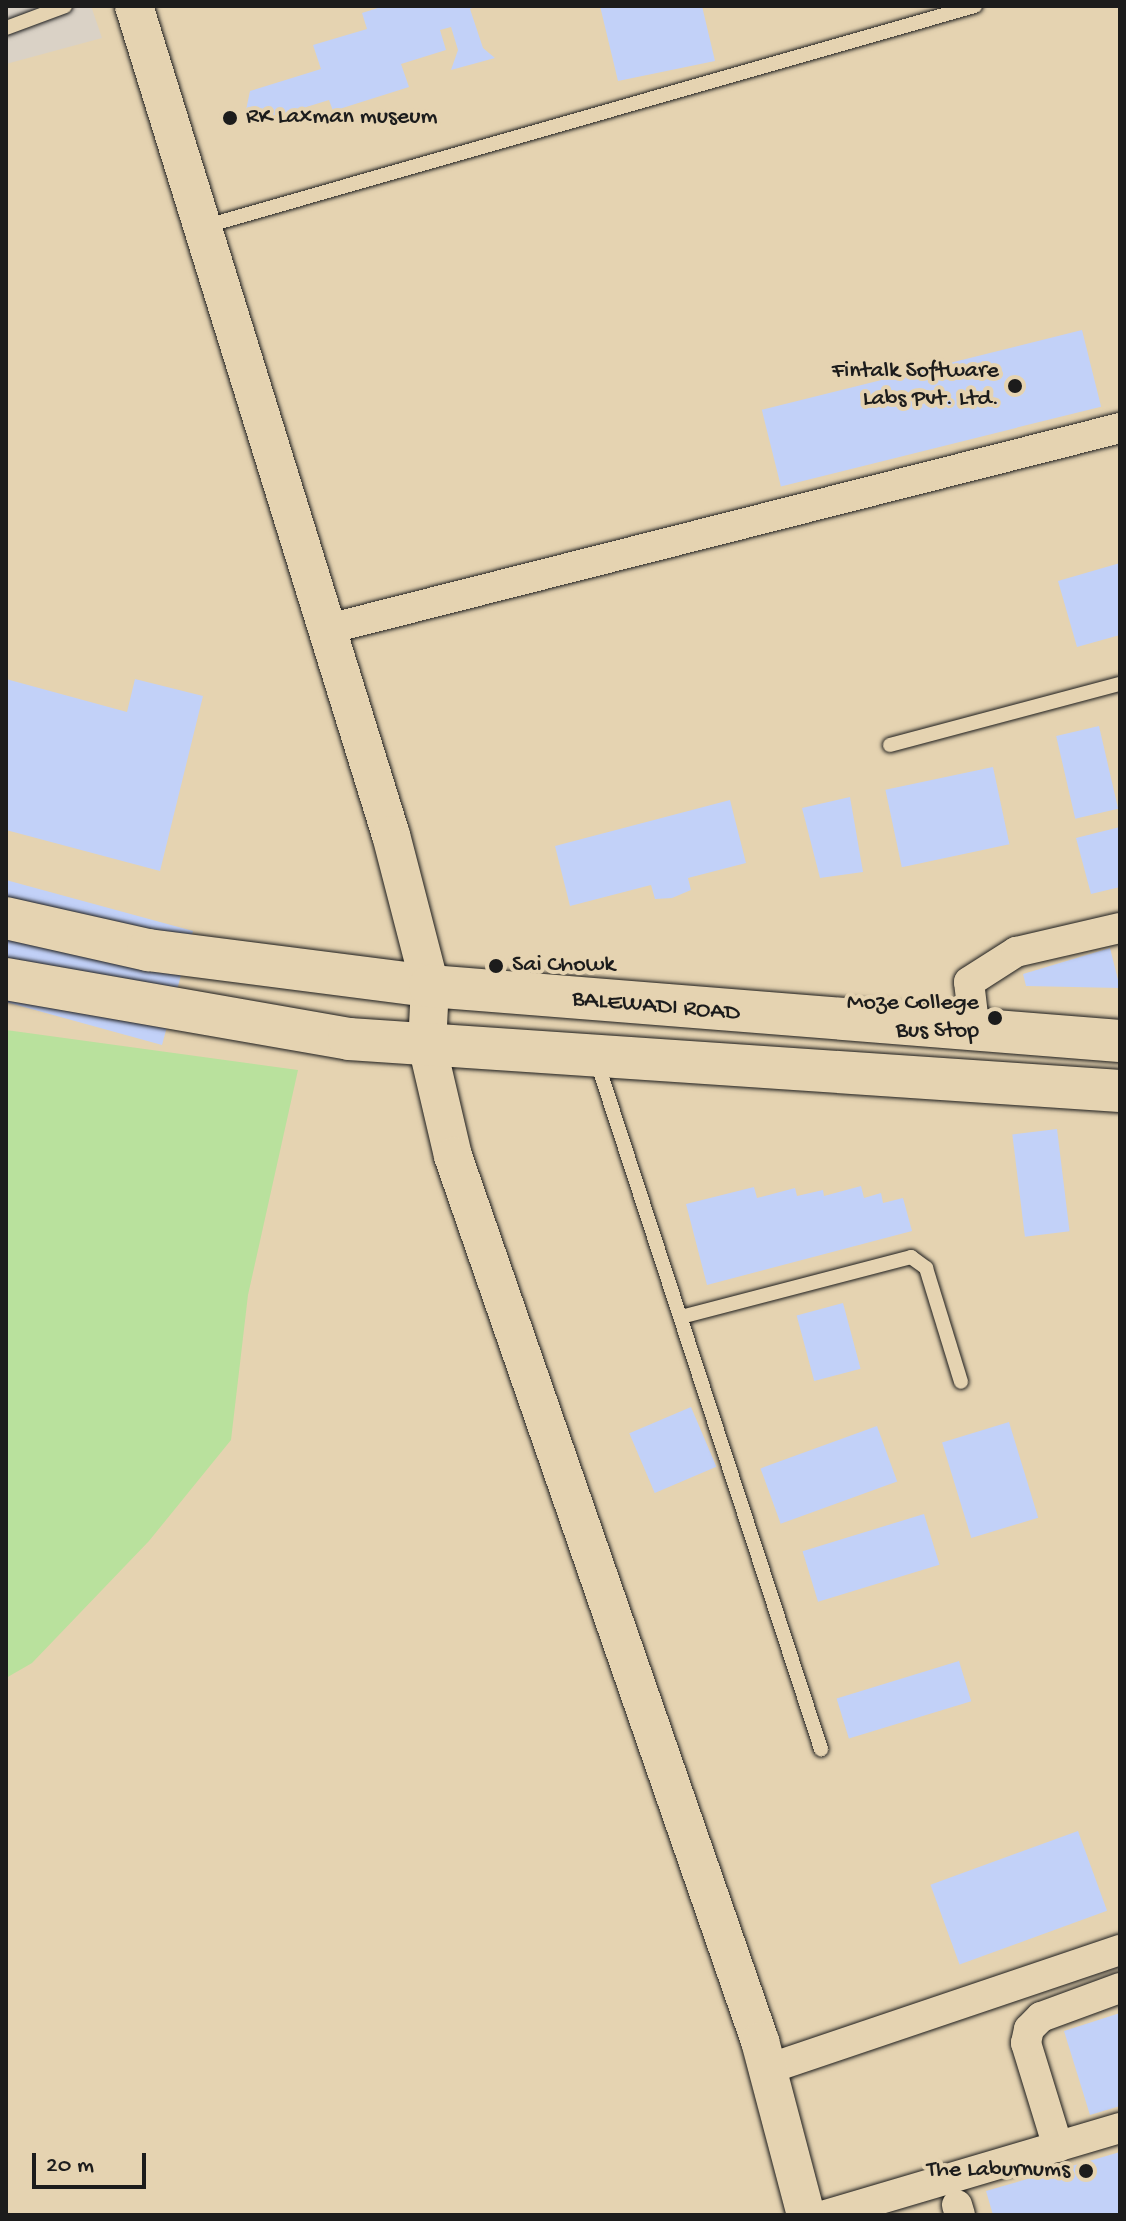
<!DOCTYPE html>
<html>
<head>
<meta charset="utf-8">
<style>
	body { margin:0 }
	#map { position:relative; width:1126px; height:2221px; overflow:hidden; background:#e5d3b1; font-family:"Gochi Hand",sans-serif }
	div>[style] { position:absolute }
	[style*='--x'] { left:calc(var(--x)*1px); top:calc(var(--y)*1px); width:calc(var(--w)*1px); rotate:calc(var(--a)*1deg) }
	.built>* { inset:0; background:#dad2c6 }
	.green>* { inset:0; background:#b9e19d }
	.building>* { inset:0; background:#c2d1f8; transform-origin:0 0 }
	.roads { filter:drop-shadow(0 0 2px #1c1c1c) drop-shadow(0 0 2px #1c1c1c) }
	.service>* { height:14px; margin:-7px; padding:0 7px; transform-origin:7px; border-radius:7px; background:#e5d3b1 }
	.minor>* { height:30px; margin:-15px; padding:0 15px; transform-origin:15px; border-radius:15px; background:#e5d3b1 }
	.tertiary>* { height:38px; margin:-19px; padding:0 19px; transform-origin:19px; border-radius:19px; background:#e5d3b1 }
	.secondary>* { height:42px; margin:-21px; padding:0 21px; transform-origin:21px; border-radius:21px; background:#e5d3b1 }
	.dots>* { width:22px; height:22px; translate:-50% -50%; box-sizing:border-box; border:4px solid #e5d3b1; border-radius:50% }
	span { translate:-50% -50%; white-space:nowrap; text-align:center; line-height:1.15; -webkit-text-stroke:8px #e5d3b1; paint-order:stroke }
	.poi-label { font-size:24px; color:#1c1c1c }
	.left { translate:0 -50%; text-align:left }
	.right { translate:-100% -50%; text-align:right }
	.street-label { font-size:24px; color:#1c1c1c }
	.frame { position:absolute; inset:0; border:8px solid #1c1c1c; pointer-events:none }
	.scale { position:absolute; left:32px; top:2153px; width:114px; height:36px; box-sizing:border-box; border:4px solid #1c1c1c; border-top:0; padding-left:10px; font-size:24px; line-height:28px; white-space:nowrap; color:#1c1c1c; -webkit-text-stroke:6px #e5d3b1; paint-order:stroke }
</style>
</head>
<body>
<div id="map">
	<div class="built">
		<div style="clip-path:polygon(6px 6px,91px 6px,102px 38px,6px 64px)"></div>
	</div>
	<div class="green">
		<div style="clip-path:polygon(6px 1030px,298px 1070px,248px 1295px,231px 1440px,149px 1541px,32px 1663px,6px 1678px)"></div>
	</div>
	<div class="building">
		<div style="clip-path:polygon(384px 6px,476px 6px,470px 9px,483px 48px,495px 58px,451px 70px,458px 50px,451px 27px,440px 30px,446px 50px,401px 64px,409px 87px,333px 111px,329px 100px,261px 121px,246px 110px,250px 91px,321px 69px,313px 45px,367px 29px,362px 13px)"></div>
		<div style="clip-path:polygon(600px 6px,702px 6px,715px 61px,618px 81px)"></div>
		<div style="left:1082px;top:330px;width:79px;height:330px;rotate:76deg"></div>
		<div style="clip-path:polygon(1120px 563px,1120px 635px,1077px 647px,1058px 581px)"></div>
		<div style="clip-path:polygon(6px 679px,127px 712px,135px 679px,203px 696px,160px 871px,6px 830px)"></div>
		<div style="left:1099px;top:726px;width:85px;height:44px;rotate:77deg"></div>
		<div style="left:993px;top:767px;width:79px;height:110px;rotate:78deg"></div>
		<div style="clip-path:polygon(850px 797px,863px 872px,820px 878px,802px 808px)"></div>
		<div style="clip-path:polygon(730px 800px,746px 863px,688px 878px,691px 890px,672px 898px,655px 899px,651px 885px,570px 906px,555px 846px)"></div>
		<div style="clip-path:polygon(1120px 827px,1120px 887px,1091px 894px,1076px 838px)"></div>
		<div style="clip-path:polygon(6px 880px,193px 931px,162px 1045px,6px 1002px)"></div>
		<div style="clip-path:polygon(1110px 948px,1120px 988px,1026px 986px,1023px 974px)"></div>
		<div style="left:1057px;top:1129px;width:103px;height:45px;rotate:83deg"></div>
		<div style="clip-path:polygon(861px 1186px,864px 1198px,881px 1193px,883px 1203px,903px 1198px,912px 1231px,707px 1285px,686px 1204px,754px 1187px,757px 1198px,795px 1188px,797px 1196px,823px 1190px,824px 1196px)"></div>
		<div style="left:843px;top:1303px;width:68px;height:48px;rotate:75deg"></div>
		<div style="left:691px;top:1407px;width:65px;height:67px;rotate:67deg"></div>
		<div style="left:1009px;top:1422px;width:100px;height:70px;rotate:73deg"></div>
		<div style="left:877px;top:1426px;width:59px;height:124px;rotate:70deg"></div>
		<div style="left:924px;top:1514px;width:53px;height:127px;rotate:73deg"></div>
		<div style="left:959px;top:1661px;width:42px;height:128px;rotate:73deg"></div>
		<div style="left:1078px;top:1831px;width:85px;height:157px;rotate:70deg"></div>
		<div style="clip-path:polygon(1120px 2013px,1120px 2106px,1090px 2115px,1064px 2031px)"></div>
		<div style="clip-path:polygon(1120px 2152px,1120px 2215px,993px 2215px,986px 2191px)"></div>
	</div>
	<div class="roads">
		<div class="service">
			<div style="--x:6;--y:28;--w:63;--a:-20.4"></div>
			<div style="--x:206;--y:226;--w:800;--a:-15.97"></div>
			<div style="--x:890;--y:745;--w:238;--a:-14.9"></div>
			<div style="--x:597;--y:1062;--w:723;--a:71.94"></div>
			<div style="--x:681;--y:1317;--w:238;--a:-14.6"></div>
			<div style="--x:911;--y:1257;--w:19;--a:36"></div>
			<div style="--x:926;--y:1268;--w:119;--a:72.9"></div>
		</div>
		<div class="minor">
			<div style="--x:328;--y:629;--w:817;--a:-14.24"></div>
			<div style="--x:975;--y:1032;--w:50;--a:-96.8"></div>
			<div style="--x:969;--y:982;--w:56;--a:-32.6"></div>
			<div style="--x:1016;--y:952;--w:107;--a:-13"></div>
			<div style="--x:768;--y:2069;--w:372;--a:-18.7"></div>
			<div style="--x:1058;--y:2147;--w:109;--a:-107.1"></div>
			<div style="--x:1026;--y:2043;--w:14;--a:-78"></div>
			<div style="--x:1029;--y:2029;--w:17;--a:-45"></div>
			<div style="--x:1041;--y:2017;--w:84;--a:-20.2"></div>
			<div style="--x:957;--y:2205;--w:10;--a:73"></div>
			<div style="--x:826;--y:2215;--w:307;--a:-16.5"></div>
		</div>
		<div class="tertiary">
			<div style="--x:134;--y:6;--w:868;--a:72.78"></div>
			<div style="--x:391;--y:835;--w:156;--a:75.5"></div>
			<div style="--x:430;--y:986;--w:59;--a:92.9"></div>
			<div style="--x:427;--y:1045;--w:114;--a:76.8"></div>
			<div style="--x:453;--y:1156;--w:937;--a:70.87"></div>
			<div style="--x:760;--y:2041;--w:180;--a:75.2"></div>
		</div>
		<div class="secondary">
			<div style="--x:6;--y:918;--w:146;--a:12.7"></div>
			<div style="--x:148;--y:950;--w:284;--a:7.3"></div>
			<div style="--x:430;--y:986;--w:692;--a:4.56"></div>
			<div style="--x:6;--y:979;--w:348;--a:9.9"></div>
			<div style="--x:349;--y:1039;--w:773;--a:3.86"></div>
		</div>
	</div>
	<div class="dots">
		<div style="left:230px;top:118px;background:#1c1c1c"></div>
		<div style="left:1015px;top:386px;background:#1c1c1c"></div>
		<div style="left:496px;top:966px;background:#1c1c1c"></div>
		<div style="left:995px;top:1018px;background:#1c1c1c"></div>
		<div style="left:1086px;top:2171px;background:#1c1c1c"></div>
	</div>
	<div class="poi-label">
		<span class="left" style="left:246px;top:118px">RK Laxman museum</span>
		<span class="right" style="left:999px;top:386px">Fintalk Software<br>Labs Pvt. Ltd.</span>
		<span class="left" style="left:512px;top:966px">Sai Chowk</span>
		<span class="right" style="left:979px;top:1018px">Moze College<br>Bus Stop</span>
		<span class="right" style="left:1070px;top:2171px">The Laburnums</span>
	</div>
	<div class="street-label">
		<span style="left:656px;top:1007px;rotate:5deg">BALEWADI ROAD</span>
	</div>
	<div class="frame"></div>
	<div class="scale">20 m</div>
</div>
</body>
</html>
